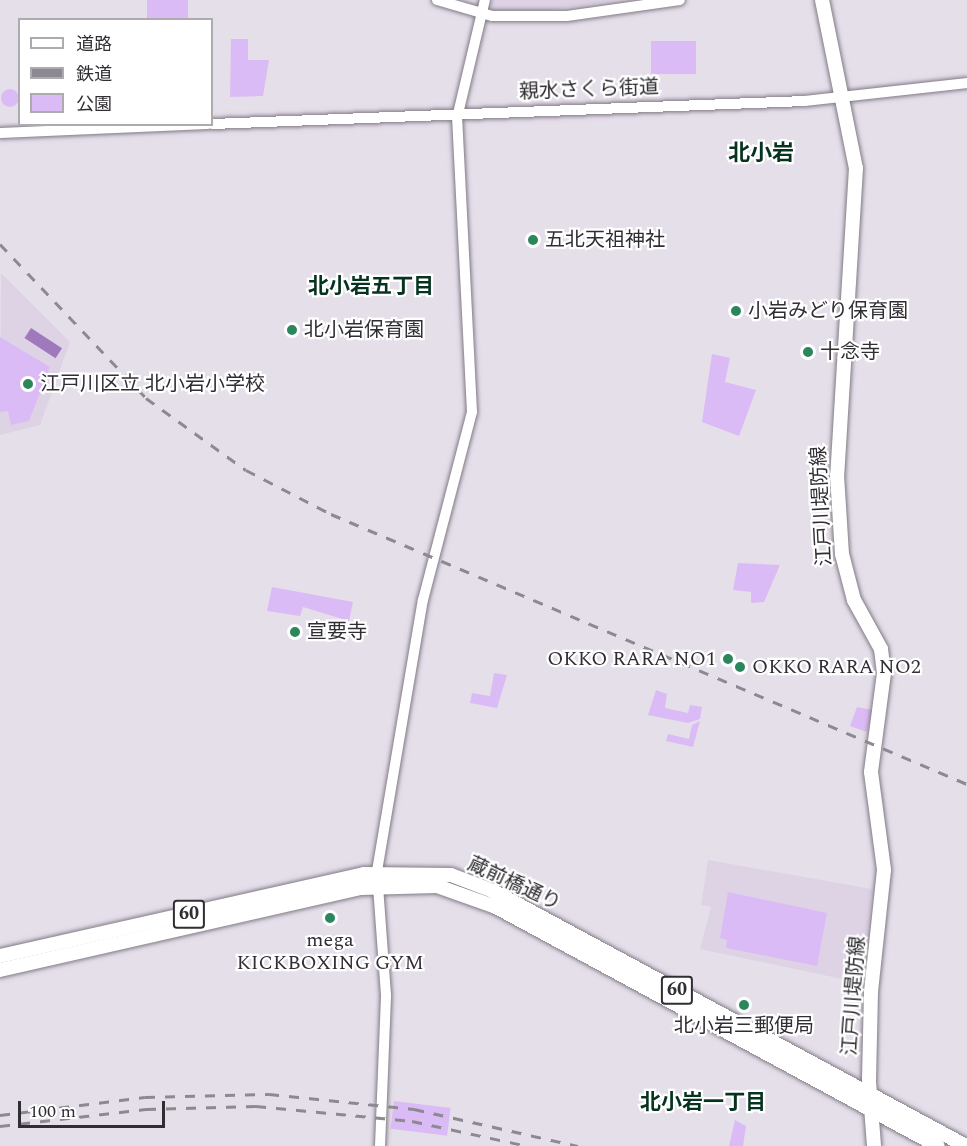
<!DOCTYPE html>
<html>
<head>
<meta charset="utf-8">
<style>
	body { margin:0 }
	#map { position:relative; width:967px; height:1146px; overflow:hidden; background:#e5dfea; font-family:Spectral,"Noto Sans JP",serif }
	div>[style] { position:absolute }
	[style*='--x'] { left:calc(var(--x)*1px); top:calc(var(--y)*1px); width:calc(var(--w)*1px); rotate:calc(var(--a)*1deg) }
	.built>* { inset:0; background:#ddd3e5 }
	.green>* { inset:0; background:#dbbbf5; transform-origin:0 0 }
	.round { border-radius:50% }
	.water>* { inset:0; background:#9f79bc; transform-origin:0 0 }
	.roads { filter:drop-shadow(0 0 2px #807b85) drop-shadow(0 0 2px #807b85) }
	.minor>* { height:10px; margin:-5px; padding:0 5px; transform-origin:5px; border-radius:5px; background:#fff }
	.major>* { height:14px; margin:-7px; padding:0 7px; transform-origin:7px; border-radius:7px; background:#fff }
	.rail>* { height:3px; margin-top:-1.5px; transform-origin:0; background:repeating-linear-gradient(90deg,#8d8991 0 10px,transparent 0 20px) }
	.dots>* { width:16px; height:16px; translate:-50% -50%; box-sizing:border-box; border:3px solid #fff; border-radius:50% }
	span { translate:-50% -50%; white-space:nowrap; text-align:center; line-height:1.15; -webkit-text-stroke:4.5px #fff; paint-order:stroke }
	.shield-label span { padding:2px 4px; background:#fff; border:2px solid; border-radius:4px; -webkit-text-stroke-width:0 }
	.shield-label { font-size:18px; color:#312e33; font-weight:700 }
	.street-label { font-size:20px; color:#312e33 }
	.poi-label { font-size:20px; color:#312e33 }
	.left { translate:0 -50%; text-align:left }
	.right { translate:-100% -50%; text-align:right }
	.neighbourhood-label { font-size:21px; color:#063320; font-weight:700 }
	.quarter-label { font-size:22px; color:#063320; font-weight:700 }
	.legend { position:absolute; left:18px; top:18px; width:195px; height:108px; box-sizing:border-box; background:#fff; border:2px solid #adabad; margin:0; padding:8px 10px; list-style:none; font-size:18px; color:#312e33 }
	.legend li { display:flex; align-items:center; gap:12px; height:30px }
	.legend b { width:30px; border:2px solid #adabad }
	.scale { position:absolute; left:18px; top:1101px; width:147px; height:27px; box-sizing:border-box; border:3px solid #312e33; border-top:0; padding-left:8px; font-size:18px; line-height:21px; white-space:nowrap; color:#312e33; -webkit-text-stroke:4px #fff; paint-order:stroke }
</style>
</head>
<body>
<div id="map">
	<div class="built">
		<div style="clip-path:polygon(491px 0,617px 0,550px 10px,493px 10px)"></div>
		<div style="clip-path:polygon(1px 273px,70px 342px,40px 425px,0 435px)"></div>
		<div style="clip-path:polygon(708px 860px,872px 889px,861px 983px,700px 949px,711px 907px,701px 905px)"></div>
	</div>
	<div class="green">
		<div style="left:147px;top:0;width:41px;height:19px"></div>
		<div style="clip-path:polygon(231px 39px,248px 39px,248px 60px,269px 60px,263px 96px,230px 97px)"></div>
		<div style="left:696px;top:41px;width:33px;height:45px;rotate:90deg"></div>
		<div class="round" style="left:1px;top:89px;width:18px;height:18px"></div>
		<div style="clip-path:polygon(0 337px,50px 367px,29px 421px,11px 425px,8px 411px,0 412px)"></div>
		<div style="clip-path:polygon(712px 354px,730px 358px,725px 382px,756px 390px,739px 436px,702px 422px)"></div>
		<div style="clip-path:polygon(738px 563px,780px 565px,764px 602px,751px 603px,751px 592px,733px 590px)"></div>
		<div style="clip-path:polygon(272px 587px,353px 602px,349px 621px,303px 607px,300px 616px,267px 611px)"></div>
		<div style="clip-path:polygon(494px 673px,507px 675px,497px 708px,470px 703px,472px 693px,490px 696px)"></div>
		<div style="clip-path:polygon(656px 690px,667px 694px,665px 708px,688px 713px,690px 705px,702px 707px,700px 719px,688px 723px,648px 715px)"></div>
		<div style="clip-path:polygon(857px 707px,873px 710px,867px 732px,850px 726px)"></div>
		<div style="clip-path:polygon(700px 721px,693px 747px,666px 741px,668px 734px,689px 739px,692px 725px)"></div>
		<div style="clip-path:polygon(728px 892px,827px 913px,817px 966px,726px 948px,727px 940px,720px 938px)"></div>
		<div style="left:394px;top:1101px;width:57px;height:28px;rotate:7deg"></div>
		<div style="clip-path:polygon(735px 1120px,746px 1126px,743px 1146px,729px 1146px)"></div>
	</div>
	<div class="water">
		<div style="left:31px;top:328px;width:37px;height:12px;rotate:33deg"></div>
	</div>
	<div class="roads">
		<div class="minor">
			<div style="--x:437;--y:0;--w:57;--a:16.2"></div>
			<div style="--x:492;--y:16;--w:75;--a:0"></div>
			<div style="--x:567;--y:16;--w:114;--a:-8.1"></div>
			<div style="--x:212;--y:124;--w:593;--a:-2.22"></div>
			<div style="--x:805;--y:101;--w:163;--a:-6.3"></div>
			<div style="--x:0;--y:133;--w:208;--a:-2.5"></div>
			<div style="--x:380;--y:1146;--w:151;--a:-87.7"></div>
			<div style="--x:386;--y:995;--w:124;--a:-94.2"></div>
			<div style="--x:377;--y:871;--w:275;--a:-80.4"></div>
			<div style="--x:423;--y:600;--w:194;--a:-75.4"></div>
			<div style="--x:472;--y:412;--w:294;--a:-92.9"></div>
			<div style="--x:457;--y:118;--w:121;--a:-76.7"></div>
		</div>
		<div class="major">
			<div style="--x:822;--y:0;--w:171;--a:78.6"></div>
			<div style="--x:856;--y:168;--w:308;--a:93.5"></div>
			<div style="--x:837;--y:475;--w:79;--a:86.4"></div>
			<div style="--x:842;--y:554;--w:48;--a:75.4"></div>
			<div style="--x:854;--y:600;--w:56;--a:61.1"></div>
			<div style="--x:881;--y:649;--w:24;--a:83"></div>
			<div style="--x:884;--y:673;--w:100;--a:97.5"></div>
			<div style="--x:871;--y:772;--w:99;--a:82.4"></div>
			<div style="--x:884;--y:870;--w:123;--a:96.1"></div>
			<div style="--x:871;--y:992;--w:89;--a:91.3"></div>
			<div style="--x:869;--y:1081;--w:65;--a:85.6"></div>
			<div style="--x:0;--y:956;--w:373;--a:-12.7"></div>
			<div style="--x:364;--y:874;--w:87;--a:0.7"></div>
			<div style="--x:451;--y:875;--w:45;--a:20.9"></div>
			<div style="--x:493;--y:891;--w:537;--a:28.33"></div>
			<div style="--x:0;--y:970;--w:370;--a:-12.8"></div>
			<div style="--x:361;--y:888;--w:76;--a:-1.5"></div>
			<div style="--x:437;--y:886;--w:63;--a:19.6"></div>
			<div style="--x:496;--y:907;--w:502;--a:28.4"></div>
		</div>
	</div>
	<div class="rail">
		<div style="--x:0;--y:244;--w:212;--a:46.5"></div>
		<div style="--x:146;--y:398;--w:123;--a:35.8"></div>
		<div style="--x:246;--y:470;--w:96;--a:27.4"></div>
		<div style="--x:331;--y:514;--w:691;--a:23"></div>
		<div style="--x:0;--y:1115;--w:146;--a:-7.1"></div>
		<div style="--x:145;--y:1097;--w:124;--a:-1.4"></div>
		<div style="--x:269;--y:1094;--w:146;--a:5.9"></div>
		<div style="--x:414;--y:1109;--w:168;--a:12.7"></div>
		<div style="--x:0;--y:1126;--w:147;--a:-6.6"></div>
		<div style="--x:146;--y:1109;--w:110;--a:-1.6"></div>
		<div style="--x:256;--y:1106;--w:157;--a:5.5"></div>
		<div style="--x:412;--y:1121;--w:119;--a:12.2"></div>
	</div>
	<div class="dots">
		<div style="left:533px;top:240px;background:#2b865c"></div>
		<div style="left:736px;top:311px;background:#2b865c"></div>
		<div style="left:292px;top:330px;background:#2b865c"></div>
		<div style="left:808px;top:352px;background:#2b865c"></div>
		<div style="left:28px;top:384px;background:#2b865c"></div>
		<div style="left:295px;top:632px;background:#2b865c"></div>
		<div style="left:728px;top:659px;background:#2b865c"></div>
		<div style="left:740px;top:667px;background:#2b865c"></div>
		<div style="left:330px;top:918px;background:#2b865c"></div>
		<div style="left:744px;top:1005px;background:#2b865c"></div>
	</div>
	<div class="shield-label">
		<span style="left:189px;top:914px">60</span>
		<span style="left:677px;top:990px">60</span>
	</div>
	<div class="street-label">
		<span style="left:589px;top:90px;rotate:-2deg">親水さくら街道</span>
		<span style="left:822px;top:506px;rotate:-93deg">江戸川堤防線</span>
		<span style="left:514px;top:884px;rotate:25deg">蔵前橋通り</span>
		<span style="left:854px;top:996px;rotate:-86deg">江戸川堤防線</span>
	</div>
	<div class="poi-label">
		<span class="left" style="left:545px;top:240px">五北天祖神社</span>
		<span class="left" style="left:748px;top:311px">小岩みどり保育園</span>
		<span class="left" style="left:304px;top:330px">北小岩保育園</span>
		<span class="left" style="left:820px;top:352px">十念寺</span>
		<span class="left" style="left:40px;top:384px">江戸川区立 北小岩小学校</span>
		<span class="left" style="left:307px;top:632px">宣要寺</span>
		<span class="right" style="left:716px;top:659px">OKKO RARA NO1</span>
		<span class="left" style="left:752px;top:667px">OKKO RARA NO2</span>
		<span style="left:330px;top:952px">mega<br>KICKBOXING GYM</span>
		<span style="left:744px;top:1026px">北小岩三郵便局</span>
	</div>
	<div class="neighbourhood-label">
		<span style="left:371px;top:287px">北小岩五丁目</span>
		<span style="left:703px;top:1103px">北小岩一丁目</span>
	</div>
	<div class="quarter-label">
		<span style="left:761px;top:154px">北小岩</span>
	</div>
	<ul class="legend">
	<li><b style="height:8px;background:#fff"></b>道路</li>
	<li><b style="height:8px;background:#8d8991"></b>鉄道</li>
	<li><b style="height:16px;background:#dbbbf5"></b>公園</li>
	</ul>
	<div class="scale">100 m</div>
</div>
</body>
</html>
